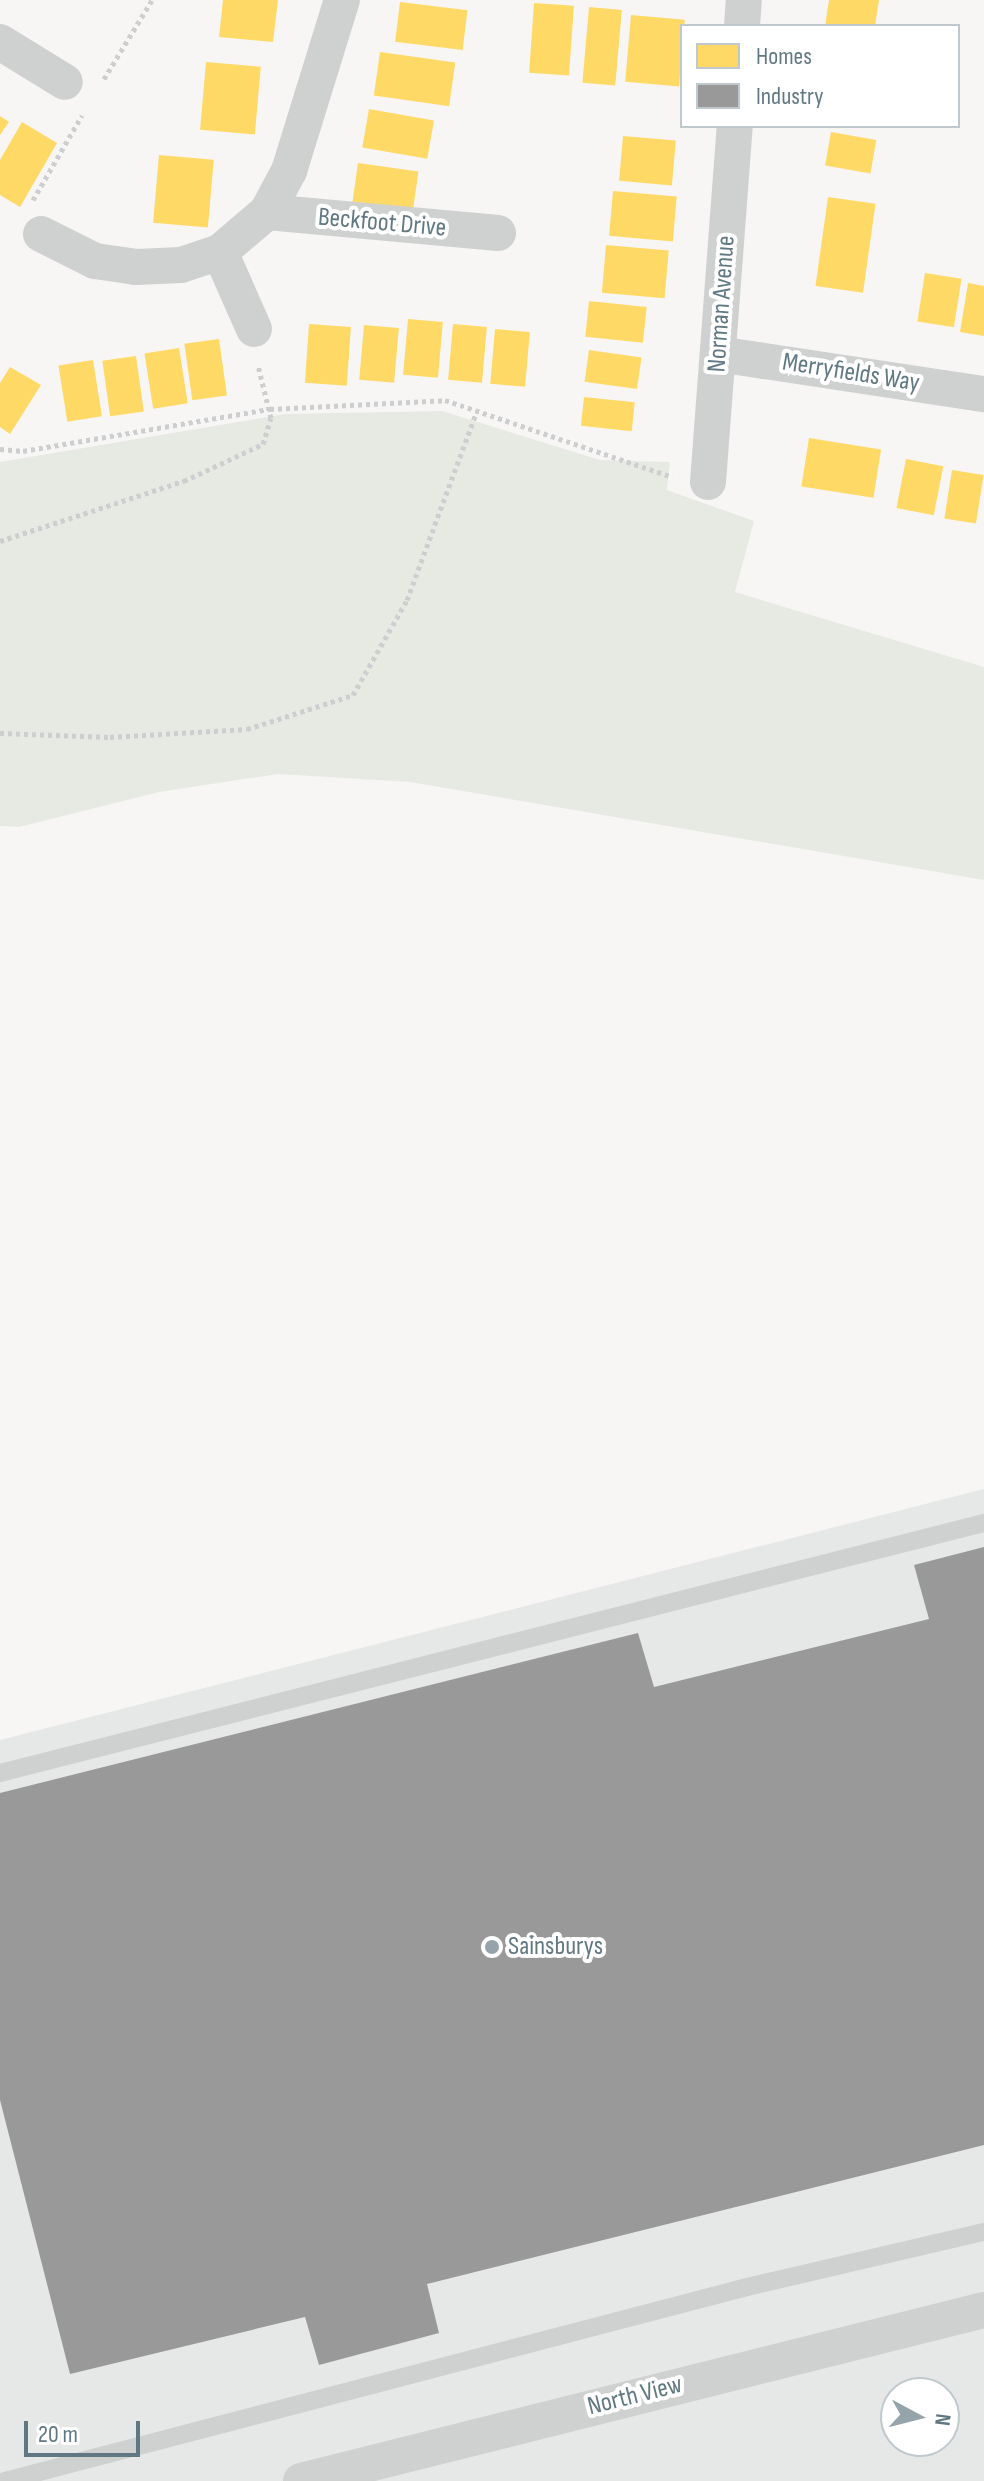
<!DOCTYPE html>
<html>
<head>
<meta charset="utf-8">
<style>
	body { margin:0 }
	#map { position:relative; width:984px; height:2481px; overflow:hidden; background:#f7f6f5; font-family:"Sofia Sans Condensed",sans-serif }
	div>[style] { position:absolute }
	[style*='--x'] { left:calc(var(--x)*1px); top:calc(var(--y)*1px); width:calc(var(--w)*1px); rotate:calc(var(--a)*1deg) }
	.built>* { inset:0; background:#e6e8e8 }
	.green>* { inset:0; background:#e7eae3 }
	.homes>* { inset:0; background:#ffd966; transform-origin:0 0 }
	.industry>* { inset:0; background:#999 }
	.path>* { height:5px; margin-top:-2.5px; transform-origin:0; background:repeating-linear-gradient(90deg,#cccecf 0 4px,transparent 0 8px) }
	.lane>* { height:18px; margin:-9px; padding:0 9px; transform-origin:9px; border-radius:9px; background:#cfd0d0 }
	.street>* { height:36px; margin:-18px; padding:0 18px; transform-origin:18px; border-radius:18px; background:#cfd0d0 }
	.dots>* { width:22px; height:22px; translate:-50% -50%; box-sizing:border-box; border:4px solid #fff; border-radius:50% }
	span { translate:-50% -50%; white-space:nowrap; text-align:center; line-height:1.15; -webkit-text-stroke:8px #fff; paint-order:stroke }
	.street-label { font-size:26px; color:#607882 }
	.poi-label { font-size:26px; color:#607882 }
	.left { translate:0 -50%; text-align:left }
	.legend { position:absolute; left:680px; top:24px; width:280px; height:104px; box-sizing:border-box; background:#fff; border:2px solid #bfc9cd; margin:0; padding:10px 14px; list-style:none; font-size:24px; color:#607882 }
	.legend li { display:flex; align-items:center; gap:16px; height:40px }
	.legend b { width:40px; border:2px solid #bfc9cd }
	.north { position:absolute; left:880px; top:2377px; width:80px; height:80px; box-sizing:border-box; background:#fff; border:2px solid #bfc9cd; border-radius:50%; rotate:97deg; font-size:22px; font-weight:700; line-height:32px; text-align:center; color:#607882 }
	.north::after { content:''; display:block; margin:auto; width:28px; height:36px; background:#95a4aa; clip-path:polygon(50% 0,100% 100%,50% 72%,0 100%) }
	.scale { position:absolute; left:24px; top:2421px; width:116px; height:36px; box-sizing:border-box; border:4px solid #607882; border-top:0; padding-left:10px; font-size:24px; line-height:28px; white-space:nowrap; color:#607882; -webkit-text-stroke:6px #fff; paint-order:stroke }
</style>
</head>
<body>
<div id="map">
	<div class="built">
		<div style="clip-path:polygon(evenodd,984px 1489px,984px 2481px,0 2481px,0 1740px,984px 1489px,896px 2393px,944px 2393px,944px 2441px,896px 2441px,896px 2393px)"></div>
	</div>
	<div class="green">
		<div style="clip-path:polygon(442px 411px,600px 460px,670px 462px,667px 490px,754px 521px,735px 592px,984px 667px,984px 880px,410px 782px,278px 774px,159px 792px,19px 827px,0 826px,0 462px,285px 414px)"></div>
	</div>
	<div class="homes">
		<div style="clip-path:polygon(223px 0,278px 0,273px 42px,219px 37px)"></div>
		<div style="clip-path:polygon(829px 0,879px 0,875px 26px,825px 26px)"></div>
		<div style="left:400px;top:2px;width:68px;height:40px;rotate:7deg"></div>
		<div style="left:534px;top:3px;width:40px;height:70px;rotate:4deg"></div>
		<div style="left:589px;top:7px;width:33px;height:76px;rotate:5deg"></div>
		<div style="left:631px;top:15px;width:54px;height:67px;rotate:5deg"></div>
		<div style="left:380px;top:52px;width:76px;height:44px;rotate:8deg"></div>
		<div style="left:206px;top:62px;width:55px;height:68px;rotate:5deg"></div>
		<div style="left:369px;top:109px;width:66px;height:39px;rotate:10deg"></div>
		<div style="clip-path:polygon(0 116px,9px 122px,0 135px)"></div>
		<div style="clip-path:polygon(22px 122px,57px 143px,20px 207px,0 195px,0 160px)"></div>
		<div style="left:831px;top:132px;width:46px;height:34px;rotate:10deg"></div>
		<div style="left:623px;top:136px;width:53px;height:45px;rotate:5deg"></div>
		<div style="left:159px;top:155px;width:55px;height:68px;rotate:5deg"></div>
		<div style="left:358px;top:163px;width:61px;height:41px;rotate:8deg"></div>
		<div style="left:613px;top:191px;width:64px;height:45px;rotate:5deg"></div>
		<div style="left:828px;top:197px;width:48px;height:90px;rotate:8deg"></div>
		<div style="left:606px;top:245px;width:63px;height:48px;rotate:5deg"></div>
		<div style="left:925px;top:273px;width:37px;height:49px;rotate:9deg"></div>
		<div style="clip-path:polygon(968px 283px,984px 286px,984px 336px,960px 332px)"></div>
		<div style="left:589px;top:301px;width:58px;height:36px;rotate:6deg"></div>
		<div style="left:408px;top:319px;width:35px;height:56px;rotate:5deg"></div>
		<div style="left:309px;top:324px;width:42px;height:59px;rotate:4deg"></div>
		<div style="left:453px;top:324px;width:34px;height:56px;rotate:5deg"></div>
		<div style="left:364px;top:325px;width:35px;height:55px;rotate:5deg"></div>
		<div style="left:495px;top:329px;width:35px;height:55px;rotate:5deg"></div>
		<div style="left:219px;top:339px;width:57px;height:35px;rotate:82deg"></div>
		<div style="left:179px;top:348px;width:56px;height:35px;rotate:81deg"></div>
		<div style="left:589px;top:350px;width:53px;height:32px;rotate:8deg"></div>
		<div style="left:136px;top:356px;width:56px;height:34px;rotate:82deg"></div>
		<div style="left:93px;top:360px;width:57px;height:35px;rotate:81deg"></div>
		<div style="clip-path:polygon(10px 367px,41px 385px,10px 434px,0 427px,0 383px)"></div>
		<div style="left:584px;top:397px;width:51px;height:29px;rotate:6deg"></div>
		<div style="left:809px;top:438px;width:73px;height:49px;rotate:9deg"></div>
		<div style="left:906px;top:459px;width:38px;height:50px;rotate:11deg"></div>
		<div style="left:952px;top:470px;width:32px;height:49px;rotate:9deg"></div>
	</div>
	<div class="industry">
		<div style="clip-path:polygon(984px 1547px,984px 2145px,427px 2284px,439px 2333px,319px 2365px,305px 2317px,70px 2374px,0 2100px,0 1793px,638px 1633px,654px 1687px,929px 1619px,914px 1565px)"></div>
	</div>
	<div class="path">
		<div style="--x:104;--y:79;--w:92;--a:-58.7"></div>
		<div style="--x:33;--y:200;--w:98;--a:-60"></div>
		<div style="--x:0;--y:449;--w:23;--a:5"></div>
		<div style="--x:23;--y:451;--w:251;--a:-9.7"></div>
		<div style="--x:270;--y:409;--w:175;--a:-2.9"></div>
		<div style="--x:445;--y:400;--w:240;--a:18.7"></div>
		<div style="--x:0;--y:541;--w:194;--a:-18.1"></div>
		<div style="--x:184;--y:481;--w:87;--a:-25.1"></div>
		<div style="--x:263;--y:444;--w:27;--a:-73"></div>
		<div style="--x:271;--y:418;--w:55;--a:-103.8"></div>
		<div style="--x:0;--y:733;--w:110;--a:2.1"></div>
		<div style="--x:110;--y:737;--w:137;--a:-3.3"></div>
		<div style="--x:247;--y:729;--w:111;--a:-17.8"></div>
		<div style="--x:353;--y:695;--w:109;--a:-60.4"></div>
		<div style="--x:407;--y:600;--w:199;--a:-69.7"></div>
	</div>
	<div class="lane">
		<div style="--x:0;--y:1773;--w:1015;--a:-14.26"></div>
		<div style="--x:5;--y:2481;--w:767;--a:-14.65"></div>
		<div style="--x:747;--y:2287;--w:243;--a:-13.1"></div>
	</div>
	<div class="street">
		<div style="--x:742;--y:26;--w:26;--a:-86"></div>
		<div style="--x:0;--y:42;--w:76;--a:31.6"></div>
		<div style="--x:267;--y:212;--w:232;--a:5.2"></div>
		<div style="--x:41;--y:234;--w:60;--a:26.6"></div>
		<div style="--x:95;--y:261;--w:41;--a:8.3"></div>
		<div style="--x:136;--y:267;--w:45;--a:-2.5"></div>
		<div style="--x:181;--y:265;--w:41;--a:-18.4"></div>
		<div style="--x:254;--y:329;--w:84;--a:-113.8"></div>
		<div style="--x:220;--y:252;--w:62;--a:-40.4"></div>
		<div style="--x:267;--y:212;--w:47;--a:-61.8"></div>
		<div style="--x:289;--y:171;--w:179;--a:-72.8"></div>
		<div style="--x:718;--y:354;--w:269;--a:8.6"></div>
		<div style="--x:708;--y:482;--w:357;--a:-85.7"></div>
		<div style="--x:301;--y:2481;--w:704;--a:-14.06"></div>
	</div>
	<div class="dots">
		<div style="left:492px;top:1947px;background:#95a4aa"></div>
	</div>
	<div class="street-label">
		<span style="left:382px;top:223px;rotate:5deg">Beckfoot Drive</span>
		<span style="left:722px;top:304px;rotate:-86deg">Norman Avenue</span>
		<span style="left:851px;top:373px;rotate:9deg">Merryfields Way</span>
		<span style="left:635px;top:2396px;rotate:-14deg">North View</span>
	</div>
	<div class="poi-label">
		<span class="left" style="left:508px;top:1947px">Sainsburys</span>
	</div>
	<ul class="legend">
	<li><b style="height:22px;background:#ffd966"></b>Homes</li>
	<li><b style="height:22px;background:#999"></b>Industry</li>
	</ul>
	<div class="north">N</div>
	<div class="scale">20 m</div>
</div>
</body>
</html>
